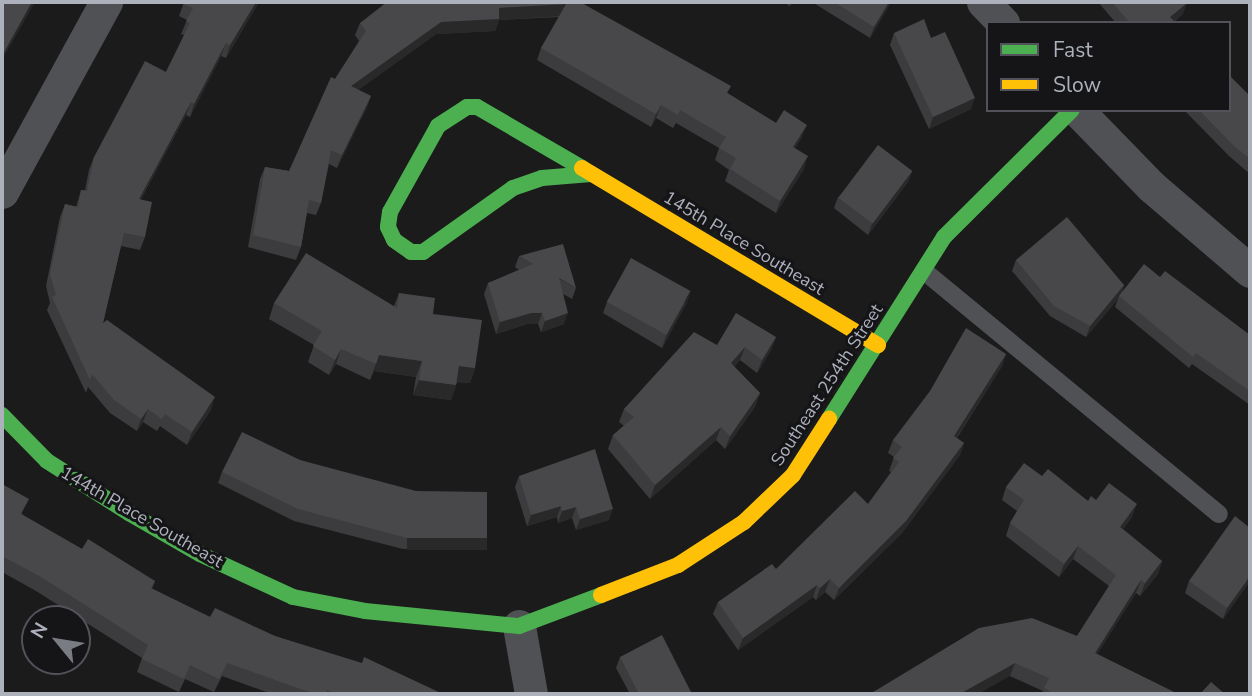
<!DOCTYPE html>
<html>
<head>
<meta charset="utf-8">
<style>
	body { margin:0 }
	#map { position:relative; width:1252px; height:696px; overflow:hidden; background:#1b1b1c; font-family:"Nunito Sans",sans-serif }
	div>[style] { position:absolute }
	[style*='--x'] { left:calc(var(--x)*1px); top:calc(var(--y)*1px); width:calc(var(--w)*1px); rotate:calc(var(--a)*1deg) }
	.lane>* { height:18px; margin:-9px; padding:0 9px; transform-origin:9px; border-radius:9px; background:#4f5155 }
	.street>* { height:33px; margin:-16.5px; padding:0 16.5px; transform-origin:16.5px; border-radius:16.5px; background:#4f5155 }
	.fast>* { height:16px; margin:-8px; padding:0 8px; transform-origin:8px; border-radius:8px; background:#4caf50 }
	.slow>* { height:16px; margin:-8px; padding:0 8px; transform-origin:8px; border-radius:8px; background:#ffc107 }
	.wall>* { inset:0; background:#3c3c3e }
	.shaded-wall>* { inset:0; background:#29292a; transform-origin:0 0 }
	.building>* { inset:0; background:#48484b; transform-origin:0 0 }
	span { translate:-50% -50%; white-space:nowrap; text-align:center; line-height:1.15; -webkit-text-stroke:6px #151518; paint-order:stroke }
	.street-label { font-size:18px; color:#adb1bc }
	.frame { position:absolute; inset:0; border:4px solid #adb1bc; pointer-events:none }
	.legend { position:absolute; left:986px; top:21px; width:245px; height:91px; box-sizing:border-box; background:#151518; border:2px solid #52535a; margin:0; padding:9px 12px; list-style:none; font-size:21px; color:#adb1bc }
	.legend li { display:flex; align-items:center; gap:14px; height:35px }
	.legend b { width:35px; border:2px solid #52535a }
	.north { position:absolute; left:21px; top:605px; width:70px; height:70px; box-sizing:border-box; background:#151518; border:2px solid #52535a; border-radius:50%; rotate:300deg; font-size:19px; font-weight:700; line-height:28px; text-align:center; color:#adb1bc }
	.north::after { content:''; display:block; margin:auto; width:24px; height:32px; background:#7a7c84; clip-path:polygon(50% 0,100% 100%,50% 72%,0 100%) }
</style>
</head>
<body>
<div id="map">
	<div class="lane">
		<div style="--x:924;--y:271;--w:382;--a:39.5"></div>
	</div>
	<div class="street">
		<div style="--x:983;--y:2;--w:29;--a:46"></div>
		<div style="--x:1077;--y:110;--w:107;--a:45.8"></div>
		<div style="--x:1152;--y:187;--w:129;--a:40.6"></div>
		<div style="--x:2;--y:192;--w:217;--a:-61.3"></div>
		<div style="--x:519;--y:626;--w:69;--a:80"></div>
	</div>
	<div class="fast">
		<div style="--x:582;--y:168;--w:121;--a:-149.8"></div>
		<div style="--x:477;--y:107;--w:10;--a:180"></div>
		<div style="--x:467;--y:107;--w:35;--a:147"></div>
		<div style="--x:438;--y:126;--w:98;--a:119.2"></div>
		<div style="--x:390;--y:212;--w:15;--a:98"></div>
		<div style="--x:388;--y:227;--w:14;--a:65"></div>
		<div style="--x:394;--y:240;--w:21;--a:35"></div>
		<div style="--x:411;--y:252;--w:12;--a:0"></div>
		<div style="--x:423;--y:252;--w:110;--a:-35.4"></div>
		<div style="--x:513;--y:188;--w:31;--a:-19"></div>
		<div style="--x:542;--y:178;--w:49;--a:-4.7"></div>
		<div style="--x:2;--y:415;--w:64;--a:45.6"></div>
		<div style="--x:47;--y:461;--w:97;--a:32.4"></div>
		<div style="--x:129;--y:513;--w:82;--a:30"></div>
		<div style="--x:200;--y:554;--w:102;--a:24.8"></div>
		<div style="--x:293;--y:597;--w:73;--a:11"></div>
		<div style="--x:365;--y:611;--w:155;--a:5.6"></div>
		<div style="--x:519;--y:626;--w:88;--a:-20.7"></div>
		<div style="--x:829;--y:419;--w:215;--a:-57.7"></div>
		<div style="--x:944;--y:237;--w:180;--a:-44.8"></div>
	</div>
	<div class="slow">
		<div style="--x:582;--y:168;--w:345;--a:30.9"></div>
		<div style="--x:601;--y:595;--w:83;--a:-21.3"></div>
		<div style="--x:678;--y:565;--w:79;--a:-33.1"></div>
		<div style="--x:744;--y:522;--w:68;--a:-43.8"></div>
		<div style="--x:793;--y:475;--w:67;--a:-57.3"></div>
	</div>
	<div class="wall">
		<div style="clip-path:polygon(184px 2px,259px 2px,226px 58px,221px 56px,190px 117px,186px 115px,141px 199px,145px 237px,140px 250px,121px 246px,103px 323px,211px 410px,187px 445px,160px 426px,157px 431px,143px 422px,137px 431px,110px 413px,88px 387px,86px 393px,47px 310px,50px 303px,46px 286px,60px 217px,65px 204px,76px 207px,81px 190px,85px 190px,89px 170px,94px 157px,166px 72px,184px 35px,181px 34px,187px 20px,179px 16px)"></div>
		<div style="clip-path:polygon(580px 2px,776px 123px,802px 137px,795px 148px,804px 169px,776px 213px,725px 181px,729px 170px,715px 160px,719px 148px,676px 123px,673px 128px,656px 118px,651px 127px,537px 60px,541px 48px,559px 17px,499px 20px,495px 31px,436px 34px,358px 90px,371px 96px,366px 109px,337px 168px,329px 164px,321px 203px,316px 215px,307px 213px,301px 247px,296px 260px,248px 247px,260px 179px,265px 167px,289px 171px,335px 79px,359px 41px,355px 35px,360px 23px)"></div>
		<div style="clip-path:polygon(783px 2px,792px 2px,790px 6px)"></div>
		<div style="clip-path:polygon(812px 2px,891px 2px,870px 38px)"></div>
		<div style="clip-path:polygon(1098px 2px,1186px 2px,1183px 14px,1175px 21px,1176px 23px,1116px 23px)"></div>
		<div style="clip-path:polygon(894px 33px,931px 38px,971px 109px,929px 129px,890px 45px)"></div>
		<div style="clip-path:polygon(1250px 96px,1250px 174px,1229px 156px,1184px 110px,1229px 110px)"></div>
		<div style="clip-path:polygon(912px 171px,908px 182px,868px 235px,834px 208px,838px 197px)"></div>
		<div style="clip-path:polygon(519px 256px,576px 288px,572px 299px,563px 294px,564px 324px,541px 332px,538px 324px,527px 324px,496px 334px,484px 294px,488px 283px,519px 270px,515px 267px)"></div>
		<div style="clip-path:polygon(1016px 260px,1124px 285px,1122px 293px,1160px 277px,1250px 335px,1250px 405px,1192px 364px,1189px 368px,1115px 307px,1118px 299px,1086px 337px,1050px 316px,1012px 271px)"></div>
		<div style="clip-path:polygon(399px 293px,433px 314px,475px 368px,470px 383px,457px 382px,451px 400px,413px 395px,416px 377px,374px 371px,370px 380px,336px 364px,329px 375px,308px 362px,314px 345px,269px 319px,274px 303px,394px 306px)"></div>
		<div style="clip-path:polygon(607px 302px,687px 302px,662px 348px,603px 313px)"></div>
		<div style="clip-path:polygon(776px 337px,771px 350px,757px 373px,740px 360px,734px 367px,760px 393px,755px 407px,725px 449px,716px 440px,650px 499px,608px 449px,613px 435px,624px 426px,619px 422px,624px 409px,717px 345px)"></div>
		<div style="clip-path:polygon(1006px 354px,1002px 366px,957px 438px,964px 443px,960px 455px,902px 533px,834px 600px,825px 592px,816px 600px,813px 597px,738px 650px,713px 614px,718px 602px,776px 569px,868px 504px,891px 472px,889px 471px,894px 457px,888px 453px,893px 440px)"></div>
		<div style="clip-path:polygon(300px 460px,487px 538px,483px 549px,403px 549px,294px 521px,218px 483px,222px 472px)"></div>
		<div style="clip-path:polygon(519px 476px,609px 520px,576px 530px,572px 518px,558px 523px,557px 517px,527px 526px,515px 487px)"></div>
		<div style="clip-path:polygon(1042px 476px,1088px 501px,1096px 500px,1132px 517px,1123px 529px,1162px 561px,1158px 574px,1140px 596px,1136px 593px,1097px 654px,1178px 694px,1042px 694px,1043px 691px,1010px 676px,870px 694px,1077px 636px,1109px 586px,1073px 559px,1059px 577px,1006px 536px,1010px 523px,1017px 511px,1002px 500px,1006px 487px)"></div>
		<div style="clip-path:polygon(2px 484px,23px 515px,82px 549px,155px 581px,152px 589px,210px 617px,275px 636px,443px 694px,272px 694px,222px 676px,214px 692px,185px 679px,179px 692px,137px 672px,142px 658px,36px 591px,2px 572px)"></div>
		<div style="clip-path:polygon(1189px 581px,1250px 581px,1223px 619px,1185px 593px)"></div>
		<div style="clip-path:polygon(620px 657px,692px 694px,630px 694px,616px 668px)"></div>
	</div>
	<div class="shaded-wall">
		<div style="clip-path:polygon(32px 2px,35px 2px,2px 60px,2px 56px)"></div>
		<div style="clip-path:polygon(256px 2px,259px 2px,226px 58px,230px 45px)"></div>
		<div style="clip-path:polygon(889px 2px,891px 2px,870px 38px,874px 27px)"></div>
		<div style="clip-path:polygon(1187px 3px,1183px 14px,1172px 23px,1170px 17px)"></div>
		<div style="clip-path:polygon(566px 4px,562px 16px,499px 20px,495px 31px,436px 34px,346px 99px,351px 86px,441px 22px,499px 8px)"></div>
		<div style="clip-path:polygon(226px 43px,221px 56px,190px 117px,194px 104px)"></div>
		<div style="clip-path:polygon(371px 96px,366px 109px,337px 168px,342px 155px)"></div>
		<div style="clip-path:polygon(975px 98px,971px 109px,929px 129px,933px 117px)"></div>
		<div style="clip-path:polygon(191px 102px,186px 115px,134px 211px,139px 199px)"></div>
		<div style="clip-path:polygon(661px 105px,656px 118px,651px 127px,656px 114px)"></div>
		<div style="clip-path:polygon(807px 125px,802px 137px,788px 160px,793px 147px)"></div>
		<div style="clip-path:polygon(808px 156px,804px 169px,776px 213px,780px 201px)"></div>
		<div style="clip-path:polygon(912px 171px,908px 182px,868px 235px,872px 224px)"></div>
		<div style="clip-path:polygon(1124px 285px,1120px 296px,1119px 296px,1118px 299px,1086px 337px,1090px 326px)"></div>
		<div style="clip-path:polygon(691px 291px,687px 302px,662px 348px,666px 336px)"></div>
		<div style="clip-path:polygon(531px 313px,542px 313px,538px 324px,527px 324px,496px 334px,500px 322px)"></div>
		<div style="clip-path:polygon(568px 313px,564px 324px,541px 332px,545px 321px)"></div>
		<div style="clip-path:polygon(776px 337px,771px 350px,757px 373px,762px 360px)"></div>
		<div style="clip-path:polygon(745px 347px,740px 360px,725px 377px,731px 363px)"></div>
		<div style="clip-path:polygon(341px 349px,336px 364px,329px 375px,335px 360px)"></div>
		<div style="clip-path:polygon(1006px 354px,1002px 366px,950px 448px,954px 436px)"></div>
		<div style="clip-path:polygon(379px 355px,422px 361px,416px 377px,374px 371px,370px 380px)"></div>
		<div style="clip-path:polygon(459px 366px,475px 368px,470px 383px,453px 381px)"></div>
		<div style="clip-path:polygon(419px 380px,456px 385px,451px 400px,413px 395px)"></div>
		<div style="clip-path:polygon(760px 393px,755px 407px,725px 449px,730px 436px)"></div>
		<div style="clip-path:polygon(215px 397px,211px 410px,187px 445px,192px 432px)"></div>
		<div style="clip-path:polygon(148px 409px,143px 422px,137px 431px,141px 419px)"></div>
		<div style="clip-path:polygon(721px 427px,716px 440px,650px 499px,655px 485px)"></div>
		<div style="clip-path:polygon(964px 443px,960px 455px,902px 533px,834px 600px,839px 588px)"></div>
		<div style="clip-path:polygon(1137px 504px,1132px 517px,1115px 540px,1120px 527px)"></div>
		<div style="clip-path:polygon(561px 506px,557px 517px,527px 526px,531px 515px)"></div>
		<div style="clip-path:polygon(576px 507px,572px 518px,558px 523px,562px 511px)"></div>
		<div style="clip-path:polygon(613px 509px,609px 520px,576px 530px,580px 519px)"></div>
		<div style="left:407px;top:538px;width:80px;height:12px"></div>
		<div style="clip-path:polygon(1078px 546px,1073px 559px,1059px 577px,1064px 564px)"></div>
		<div style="clip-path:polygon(1162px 561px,1158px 574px,1140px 596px,1145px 583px)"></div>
		<div style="clip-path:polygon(1250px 576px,1250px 581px,1223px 619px,1227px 608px)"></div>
		<div style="clip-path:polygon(830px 579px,825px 592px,816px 600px,820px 588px)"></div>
		<div style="clip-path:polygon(1141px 580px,1136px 593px,1090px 666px,1095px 653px)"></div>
		<div style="clip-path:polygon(817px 585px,813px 597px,738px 650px,743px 638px)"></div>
		<div style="clip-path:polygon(1015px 663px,1010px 676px,978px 694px,960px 694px)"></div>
	</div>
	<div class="building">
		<div style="clip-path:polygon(2px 2px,32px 2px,2px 56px)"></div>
		<div style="clip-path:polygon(184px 2px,256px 2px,230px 45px,226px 43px,194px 104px,191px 102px,139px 199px,152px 202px,145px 237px,124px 233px,103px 323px,107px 320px,215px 397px,192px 432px,165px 414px,162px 419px,148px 409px,141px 419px,114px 400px,92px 374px,90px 380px,52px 297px,56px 295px,50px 274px,65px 204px,78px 207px,81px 190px,87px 191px,94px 157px,145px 61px,166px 72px,190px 23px,186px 21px,193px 8px,183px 4px)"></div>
		<div style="clip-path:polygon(387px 2px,580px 2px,731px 86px,727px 93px,776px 123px,784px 110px,807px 125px,793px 147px,808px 156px,780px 201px,730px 169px,736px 158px,719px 148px,726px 137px,680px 110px,678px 115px,661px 105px,656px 114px,541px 48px,566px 4px,499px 8px,499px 19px,441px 22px,351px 86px,371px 96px,342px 155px,331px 150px,321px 203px,309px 200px,301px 247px,253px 235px,265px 167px,289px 171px,331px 77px,335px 79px,366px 31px,360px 23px)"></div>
		<div style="clip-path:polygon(834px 2px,889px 2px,874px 27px)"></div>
		<div style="clip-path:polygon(1112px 2px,1186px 2px,1187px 3px,1170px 17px,1176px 23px,1130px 23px)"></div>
		<div style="clip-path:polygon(924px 19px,931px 38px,945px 32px,975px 98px,933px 117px,894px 33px)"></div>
		<div style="clip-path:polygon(1229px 75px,1250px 96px,1250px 159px,1233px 145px,1199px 110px,1229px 110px)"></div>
		<div style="left:878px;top:145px;width:43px;height:66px;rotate:37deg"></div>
		<div style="clip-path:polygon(1067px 217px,1124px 285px,1090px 326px,1054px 306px,1016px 260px)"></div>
		<div style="clip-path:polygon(563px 244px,576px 288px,559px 278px,568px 313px,545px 321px,542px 313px,531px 313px,500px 322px,488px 283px,533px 264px,519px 256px)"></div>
		<div style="clip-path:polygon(306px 253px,397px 308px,399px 293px,435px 298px,433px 314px,482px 320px,475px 368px,459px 366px,456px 385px,419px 380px,422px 361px,379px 355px,376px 364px,341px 349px,335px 360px,313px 346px,322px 331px,274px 303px)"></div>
		<div style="left:631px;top:258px;width:68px;height:50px;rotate:29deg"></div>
		<div style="clip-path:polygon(1144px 264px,1160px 277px,1165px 271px,1250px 335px,1250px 391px,1196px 353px,1193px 357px,1119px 296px)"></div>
		<div style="clip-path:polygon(736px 313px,776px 337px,762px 360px,745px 347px,731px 363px,760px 393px,730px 436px,721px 427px,655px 485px,613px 435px,634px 417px,624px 409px,694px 332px,717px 345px)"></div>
		<div style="clip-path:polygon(966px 328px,1006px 354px,954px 436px,964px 443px,906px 521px,839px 588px,830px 579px,820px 588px,817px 585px,743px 638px,718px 602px,772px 564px,776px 569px,855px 491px,868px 504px,899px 462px,893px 458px,902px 447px,893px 440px,930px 391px)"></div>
		<div style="clip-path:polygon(242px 432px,300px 460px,416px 491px,487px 492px,487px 538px,407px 538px,298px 509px,222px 472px)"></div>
		<div style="clip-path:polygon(595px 449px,613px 509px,580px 519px,576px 507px,562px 511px,561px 506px,531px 515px,519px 476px)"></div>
		<div style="clip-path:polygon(1024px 463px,1042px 476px,1048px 469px,1088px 501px,1091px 496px,1096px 500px,1109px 483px,1137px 504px,1120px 527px,1162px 561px,1145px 583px,1141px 580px,1095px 653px,1178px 694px,1055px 694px,1044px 688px,1049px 678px,1015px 663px,960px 694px,870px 694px,979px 628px,1032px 618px,1077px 636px,1116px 575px,1078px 546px,1064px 564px,1010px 523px,1024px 500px,1006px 487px)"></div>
		<div style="clip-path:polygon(2px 484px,29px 499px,21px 514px,82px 549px,88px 539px,155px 581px,151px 588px,210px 617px,215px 608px,275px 636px,362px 663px,364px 657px,443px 694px,337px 694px,327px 690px,325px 694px,315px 694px,227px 663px,219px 679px,190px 665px,184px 679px,142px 659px,148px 645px,41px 577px,2px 556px)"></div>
		<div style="clip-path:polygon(1235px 516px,1250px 528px,1250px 576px,1227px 608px,1189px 581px)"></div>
		<div style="clip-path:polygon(662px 635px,692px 694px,639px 694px,620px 657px)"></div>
		<div style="clip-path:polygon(1211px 682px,1225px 694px,1200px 694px)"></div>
	</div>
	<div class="street-label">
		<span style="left:744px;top:243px;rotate:31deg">145th Place Southeast</span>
		<span style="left:827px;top:385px;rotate:-57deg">Southeast 254th Street</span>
		<span style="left:142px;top:517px;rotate:30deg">144th Place Southeast</span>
	</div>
	<div class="frame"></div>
	<ul class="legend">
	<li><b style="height:9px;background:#4caf50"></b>Fast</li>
	<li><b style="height:9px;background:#ffc107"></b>Slow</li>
	</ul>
	<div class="north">N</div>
</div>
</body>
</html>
